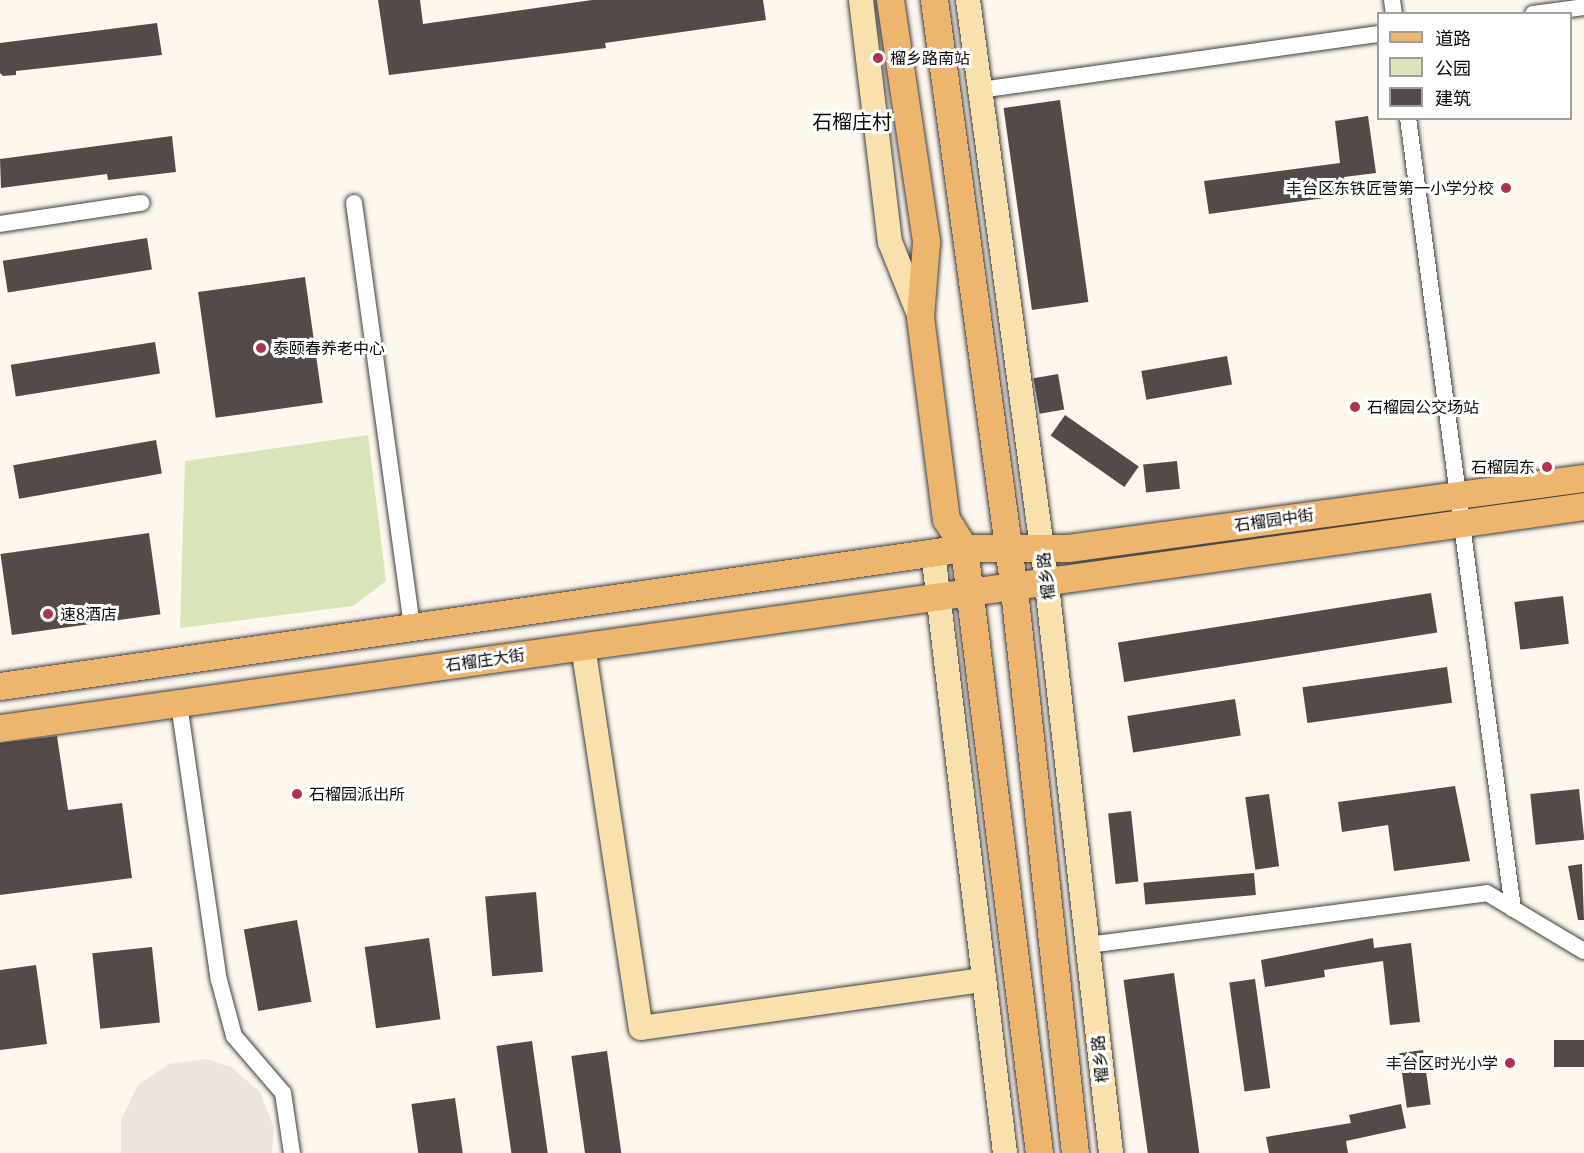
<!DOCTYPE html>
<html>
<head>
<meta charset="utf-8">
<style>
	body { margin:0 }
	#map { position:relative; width:1584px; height:1153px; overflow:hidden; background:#fef7ed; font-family:"Noto Serif","Noto Sans SC",serif }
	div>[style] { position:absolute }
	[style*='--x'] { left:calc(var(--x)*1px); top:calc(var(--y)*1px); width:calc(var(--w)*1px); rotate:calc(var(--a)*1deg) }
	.green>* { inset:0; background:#d8e5b9 }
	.plaza>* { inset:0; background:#ece5dd }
	.building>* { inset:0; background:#544b49; transform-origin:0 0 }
	.roads { filter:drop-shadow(0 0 2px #3f3f3f) drop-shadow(0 0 2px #3f3f3f) }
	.street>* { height:16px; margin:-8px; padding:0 8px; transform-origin:8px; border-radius:8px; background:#fff }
	.secondary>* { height:24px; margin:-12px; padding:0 12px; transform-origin:12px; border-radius:12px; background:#f8e1ad }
	.primary>* { height:27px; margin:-13.5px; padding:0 13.5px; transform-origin:13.5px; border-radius:13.5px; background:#edb56d }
	.dots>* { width:16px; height:16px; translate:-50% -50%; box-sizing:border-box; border:3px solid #fff; border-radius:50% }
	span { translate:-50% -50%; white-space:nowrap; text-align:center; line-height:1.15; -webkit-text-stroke:6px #fff; paint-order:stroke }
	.poi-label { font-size:16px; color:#0c0c0c }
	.left { translate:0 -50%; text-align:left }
	.right { translate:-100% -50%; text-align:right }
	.street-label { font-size:16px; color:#0c0c0c }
	.quarter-label { font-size:20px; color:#0c0c0c }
	.legend { position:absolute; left:1377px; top:12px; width:195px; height:108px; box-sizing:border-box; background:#fff; border:2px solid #9e9e9e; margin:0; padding:8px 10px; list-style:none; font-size:18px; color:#0c0c0c }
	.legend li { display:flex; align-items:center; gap:12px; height:30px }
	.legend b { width:30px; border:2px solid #9e9e9e }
</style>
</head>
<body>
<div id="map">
	<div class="green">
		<div style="clip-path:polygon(368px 435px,386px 581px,353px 606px,180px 628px,185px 461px)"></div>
	</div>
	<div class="plaza">
		<div style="clip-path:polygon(207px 1059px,231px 1067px,260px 1092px,274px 1128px,272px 1153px,121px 1153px,121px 1120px,138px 1085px,169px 1064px)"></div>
	</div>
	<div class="building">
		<div style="clip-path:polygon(378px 0,420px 0,423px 24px,592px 0,763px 0,766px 20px,605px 43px,606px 48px,389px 75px)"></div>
		<div style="clip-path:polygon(157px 23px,162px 55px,16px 71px,16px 75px,3px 76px,0 73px,0 43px)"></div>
		<div style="left:1060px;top:100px;width:204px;height:57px;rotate:82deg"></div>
		<div style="clip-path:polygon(1368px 116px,1376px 173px,1344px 177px,1346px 195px,1209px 214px,1204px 181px,1340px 163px,1335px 121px)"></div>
		<div style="clip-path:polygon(172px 136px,176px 172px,108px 180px,107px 174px,1px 188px,0 159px)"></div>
		<div style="left:147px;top:238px;width:32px;height:146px;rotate:81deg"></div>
		<div style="left:305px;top:277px;width:127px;height:108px;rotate:82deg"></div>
		<div style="left:155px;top:342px;width:32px;height:146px;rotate:81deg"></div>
		<div style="left:1227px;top:356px;width:29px;height:87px;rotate:80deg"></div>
		<div style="left:1058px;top:374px;width:36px;height:25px;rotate:80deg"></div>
		<div style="left:1065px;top:415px;width:90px;height:25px;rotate:35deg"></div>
		<div style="left:156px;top:440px;width:34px;height:145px;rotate:80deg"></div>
		<div style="left:1177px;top:461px;width:28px;height:34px;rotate:84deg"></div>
		<div style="left:149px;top:533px;width:82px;height:150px;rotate:82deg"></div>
		<div style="left:1431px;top:593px;width:40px;height:317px;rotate:81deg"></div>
		<div style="left:1563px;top:596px;width:48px;height:49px;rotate:83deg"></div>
		<div style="left:1447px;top:667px;width:36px;height:146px;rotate:82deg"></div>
		<div style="left:1235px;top:699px;width:37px;height:109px;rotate:81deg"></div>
		<div style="clip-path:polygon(57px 736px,68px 810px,122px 803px,132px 878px,0 895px,0 743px)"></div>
		<div style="clip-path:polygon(1455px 786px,1470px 861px,1394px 871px,1388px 825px,1342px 832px,1338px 802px)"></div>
		<div style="left:1579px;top:789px;width:51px;height:49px;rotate:84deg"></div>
		<div style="left:1269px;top:794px;width:73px;height:24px;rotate:82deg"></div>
		<div style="left:1131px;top:811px;width:71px;height:23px;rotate:84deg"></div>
		<div style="clip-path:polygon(1582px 864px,1584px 920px,1578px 920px,1568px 866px)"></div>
		<div style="left:1254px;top:873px;width:22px;height:111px;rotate:85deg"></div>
		<div style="left:536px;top:892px;width:80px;height:51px;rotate:85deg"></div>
		<div style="left:297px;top:920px;width:83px;height:54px;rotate:80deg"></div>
		<div style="left:429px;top:938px;width:82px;height:65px;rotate:82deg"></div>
		<div style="clip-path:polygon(1373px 938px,1374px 948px,1411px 943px,1420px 1022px,1390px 1025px,1383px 961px,1324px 970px,1325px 977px,1265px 987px,1261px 960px)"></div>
		<div style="left:152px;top:947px;width:76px;height:60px;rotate:84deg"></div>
		<div style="clip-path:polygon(36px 965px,47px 1044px,0 1050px,0 970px)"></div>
		<div style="left:1174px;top:973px;width:182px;height:51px;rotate:82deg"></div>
		<div style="left:1255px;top:979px;width:110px;height:26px;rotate:82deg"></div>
		<div style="left:1584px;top:1040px;width:27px;height:30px;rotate:90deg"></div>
		<div style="left:532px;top:1041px;width:113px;height:36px;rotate:82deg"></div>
		<div style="left:1423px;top:1050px;width:55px;height:24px;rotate:82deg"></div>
		<div style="left:607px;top:1051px;width:103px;height:36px;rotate:82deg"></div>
		<div style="left:455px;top:1098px;width:56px;height:44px;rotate:82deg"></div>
		<div style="clip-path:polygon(1401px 1104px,1406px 1128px,1346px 1141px,1348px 1153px,1269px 1153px,1266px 1137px,1351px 1123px,1349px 1115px)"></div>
	</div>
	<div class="roads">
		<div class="street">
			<div style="--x:1392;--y:0;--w:14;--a:82"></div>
			<div style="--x:1533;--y:14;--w:51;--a:-7.8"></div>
			<div style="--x:980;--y:90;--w:402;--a:-8"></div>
			<div style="--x:1408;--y:118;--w:798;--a:82.44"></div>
			<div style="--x:354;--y:203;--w:429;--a:82.2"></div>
			<div style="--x:0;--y:224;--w:143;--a:-8.5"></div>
			<div style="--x:179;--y:704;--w:279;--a:81.8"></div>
			<div style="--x:219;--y:980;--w:58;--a:75"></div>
			<div style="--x:234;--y:1036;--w:75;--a:49.3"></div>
			<div style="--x:283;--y:1093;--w:61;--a:81.5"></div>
			<div style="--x:1088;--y:945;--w:402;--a:-7.4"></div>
			<div style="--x:1487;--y:893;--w:113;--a:30.9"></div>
		</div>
		<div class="secondary">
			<div style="--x:861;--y:0;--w:244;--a:83.2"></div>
			<div style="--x:890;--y:242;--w:81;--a:68.2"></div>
			<div style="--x:968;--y:0;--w:590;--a:82.31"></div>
			<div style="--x:1047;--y:585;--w:572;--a:83.57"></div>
			<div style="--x:933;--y:552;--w:605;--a:83.17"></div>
			<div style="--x:583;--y:646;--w:386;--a:81.4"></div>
			<div style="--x:641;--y:1028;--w:346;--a:-8"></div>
		</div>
		<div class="primary">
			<div style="--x:890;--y:0;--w:245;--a:81.5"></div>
			<div style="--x:926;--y:242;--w:75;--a:94.6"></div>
			<div style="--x:920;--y:317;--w:204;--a:82.7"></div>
			<div style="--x:946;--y:519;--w:34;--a:58"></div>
			<div style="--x:964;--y:548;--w:610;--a:82.93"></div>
			<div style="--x:934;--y:0;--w:595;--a:82.28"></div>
			<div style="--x:1014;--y:590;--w:566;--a:83.82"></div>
			<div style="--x:0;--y:686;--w:974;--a:-8.15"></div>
			<div style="--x:964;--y:548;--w:104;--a:0"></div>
			<div style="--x:1068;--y:548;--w:521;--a:-7.73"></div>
			<div style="--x:0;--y:728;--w:1599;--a:-7.98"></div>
		</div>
	</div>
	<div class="dots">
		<div style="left:878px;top:58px;background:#b0304f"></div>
		<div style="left:1506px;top:188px;background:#b0304f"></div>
		<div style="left:261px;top:348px;background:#b0304f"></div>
		<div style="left:1355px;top:407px;background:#b0304f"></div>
		<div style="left:1547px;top:467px;background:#b0304f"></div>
		<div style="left:48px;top:614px;background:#b0304f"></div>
		<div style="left:297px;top:794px;background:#b0304f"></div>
		<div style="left:1510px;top:1063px;background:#b0304f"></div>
	</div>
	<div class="poi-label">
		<span class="left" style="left:890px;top:58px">榴乡路南站</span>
		<span class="right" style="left:1494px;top:188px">丰台区东铁匠营第一小学分校</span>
		<span class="left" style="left:273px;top:348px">泰颐春养老中心</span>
		<span class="left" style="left:1367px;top:407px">石榴园公交场站</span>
		<span class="right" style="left:1535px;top:467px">石榴园东</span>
		<span class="left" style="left:60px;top:614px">速8酒店</span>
		<span class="left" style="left:309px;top:794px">石榴园派出所</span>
		<span class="right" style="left:1498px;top:1063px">丰台区时光小学</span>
	</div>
	<div class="street-label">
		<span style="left:1274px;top:520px;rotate:-8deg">石榴园中街</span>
		<span style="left:1046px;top:576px;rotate:-97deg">榴乡路</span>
		<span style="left:485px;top:660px;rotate:-8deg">石榴庄大街</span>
		<span style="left:1100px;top:1059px;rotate:-96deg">榴乡路</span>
	</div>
	<div class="quarter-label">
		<span style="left:852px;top:121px">石榴庄村</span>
	</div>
	<ul class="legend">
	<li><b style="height:8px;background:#edb56d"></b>道路</li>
	<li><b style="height:16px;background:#d8e5b9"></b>公园</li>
	<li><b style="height:16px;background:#544b49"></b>建筑</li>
	</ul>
</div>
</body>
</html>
